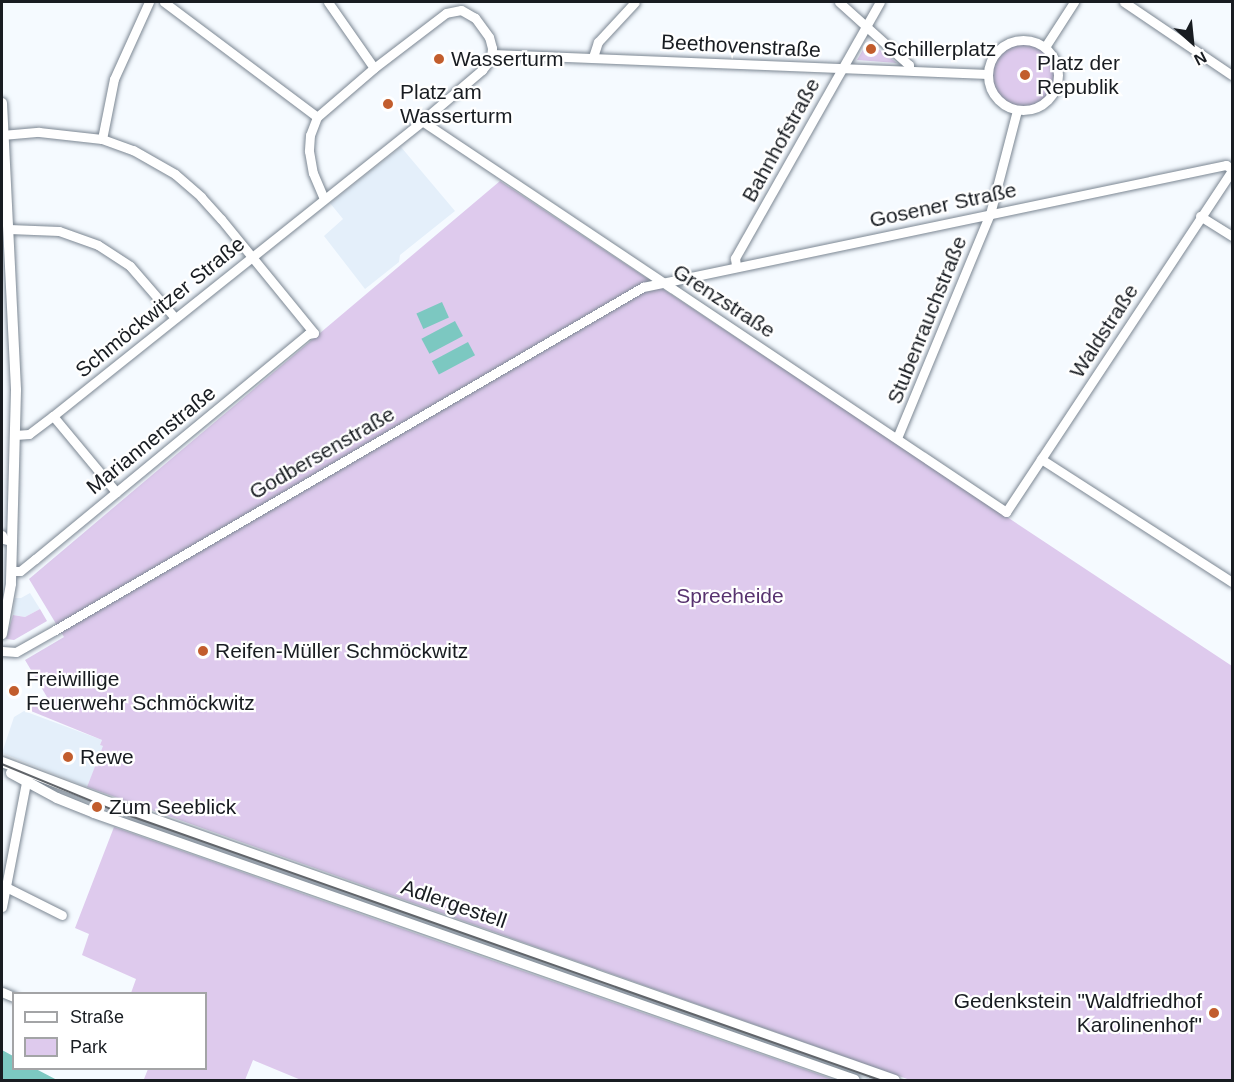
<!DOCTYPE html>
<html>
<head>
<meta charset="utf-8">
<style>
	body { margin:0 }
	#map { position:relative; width:1234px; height:1082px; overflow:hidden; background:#f5faff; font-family:Arial,sans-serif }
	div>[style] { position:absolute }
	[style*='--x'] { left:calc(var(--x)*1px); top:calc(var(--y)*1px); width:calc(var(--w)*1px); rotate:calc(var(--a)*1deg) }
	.built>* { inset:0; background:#e4effa }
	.green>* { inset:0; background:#decaed }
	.round { border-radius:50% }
	.water>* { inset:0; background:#7cc8c1; transform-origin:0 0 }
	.roads { filter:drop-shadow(0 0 2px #7c8793) drop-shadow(0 0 2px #7c8793) }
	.minor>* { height:9px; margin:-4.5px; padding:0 4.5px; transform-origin:4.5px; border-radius:4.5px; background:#fff }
	.minor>.ring { margin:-4.5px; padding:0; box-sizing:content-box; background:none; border:9px solid #fff; border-radius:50% }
	.major>* { height:10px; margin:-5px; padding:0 5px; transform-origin:5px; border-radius:5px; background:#fff }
	.tram>* { height:1.5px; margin:-0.75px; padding:0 0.75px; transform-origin:0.75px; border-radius:0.75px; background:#61656a }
	.dots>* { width:16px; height:16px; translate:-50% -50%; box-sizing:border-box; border:3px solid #fff; border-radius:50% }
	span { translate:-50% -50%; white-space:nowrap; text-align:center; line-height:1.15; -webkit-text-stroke:4.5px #fff; paint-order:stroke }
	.street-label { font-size:21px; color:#181c21 }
	.poi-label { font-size:21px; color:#181c21 }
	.left { translate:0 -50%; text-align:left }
	.right { translate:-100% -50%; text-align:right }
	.park-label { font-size:21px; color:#58336f }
	.frame { position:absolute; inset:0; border:3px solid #181c21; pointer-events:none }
	.legend { position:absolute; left:12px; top:992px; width:195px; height:78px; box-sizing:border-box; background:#fff; border:2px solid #a3a4a6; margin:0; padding:8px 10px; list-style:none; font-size:18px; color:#181c21 }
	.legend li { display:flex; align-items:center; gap:12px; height:30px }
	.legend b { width:30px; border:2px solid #a3a4a6 }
	.north { position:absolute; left:1162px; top:12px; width:60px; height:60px; -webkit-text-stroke:4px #fff; paint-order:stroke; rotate:153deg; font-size:16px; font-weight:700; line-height:24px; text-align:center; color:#181c21 }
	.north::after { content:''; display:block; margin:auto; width:21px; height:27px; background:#181c21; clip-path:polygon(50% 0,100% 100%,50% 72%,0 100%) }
</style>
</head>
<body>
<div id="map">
	<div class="built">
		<div style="clip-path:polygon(401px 147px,455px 211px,400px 255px,399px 262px,365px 289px,324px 236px,343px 219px,330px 203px)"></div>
		<div style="clip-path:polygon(30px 593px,40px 609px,25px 617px,13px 615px,15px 598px,21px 598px)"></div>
		<div style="clip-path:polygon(24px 711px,102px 740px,100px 745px,104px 746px,87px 787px,2px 753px,14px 717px)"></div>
	</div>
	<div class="green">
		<div style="clip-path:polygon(868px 41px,897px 63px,857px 60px)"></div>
		<div class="round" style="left:992px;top:43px;width:64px;height:64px"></div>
		<div style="clip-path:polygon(500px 181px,1232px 666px,1232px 1080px,910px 1080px,87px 787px,103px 746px,100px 745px,102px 740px,26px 709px,47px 697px,25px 660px,64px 637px,29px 579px)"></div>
		<div style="clip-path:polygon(40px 609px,47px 621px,14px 640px,6px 639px,13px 615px,25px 617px)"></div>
		<div style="clip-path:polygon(114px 827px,440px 942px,835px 1080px,301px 1080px,253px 1060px,245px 1080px,144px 1079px,148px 1069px,206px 1068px,206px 994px,131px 993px,136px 979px,82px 955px,89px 934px,75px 928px)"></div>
	</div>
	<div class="water">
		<div style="left:442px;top:302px;width:17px;height:28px;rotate:66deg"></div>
		<div style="left:455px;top:321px;width:17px;height:38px;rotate:62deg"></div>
		<div style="left:468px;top:342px;width:15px;height:41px;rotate:62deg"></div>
		<div style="clip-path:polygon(2px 1050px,13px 1056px,14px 1068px,36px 1069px,57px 1080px,2px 1080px)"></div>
	</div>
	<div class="roads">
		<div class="minor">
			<div style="--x:164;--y:2;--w:191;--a:36.9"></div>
			<div style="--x:328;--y:2;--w:80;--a:55.1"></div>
			<div style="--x:839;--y:2;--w:94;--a:42"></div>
			<div style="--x:909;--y:65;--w:5;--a:90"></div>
			<div style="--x:1124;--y:2;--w:130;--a:34.1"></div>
			<div class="ring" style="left:988px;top:40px;width:61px;height:61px"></div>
			<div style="--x:1045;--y:47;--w:54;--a:-57.2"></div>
			<div style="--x:492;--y:54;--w:496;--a:2.3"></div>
			<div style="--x:593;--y:57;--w:16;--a:-72"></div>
			<div style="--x:598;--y:42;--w:54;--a:-47.2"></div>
			<div style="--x:422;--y:121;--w:703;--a:33.8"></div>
			<div style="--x:1006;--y:512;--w:410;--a:-56.5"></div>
			<div style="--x:2;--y:135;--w:37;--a:-5"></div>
			<div style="--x:39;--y:132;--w:63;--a:6.3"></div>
			<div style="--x:102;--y:139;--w:33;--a:20"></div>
			<div style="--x:133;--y:150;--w:48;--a:29.7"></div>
			<div style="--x:175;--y:174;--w:35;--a:41"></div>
			<div style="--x:201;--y:197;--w:30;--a:48"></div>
			<div style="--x:221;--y:219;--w:147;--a:50.8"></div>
			<div style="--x:314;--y:333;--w:6;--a:171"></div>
			<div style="--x:308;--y:334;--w:354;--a:140.5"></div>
			<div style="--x:35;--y:559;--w:19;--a:141"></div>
			<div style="--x:20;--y:571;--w:9;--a:180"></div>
			<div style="--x:102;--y:139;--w:61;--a:-78.7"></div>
			<div style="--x:114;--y:79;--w:85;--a:-65.6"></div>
			<div style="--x:1200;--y:216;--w:38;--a:32"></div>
			<div style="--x:9;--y:229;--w:50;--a:2.3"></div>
			<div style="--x:59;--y:231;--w:41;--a:19.7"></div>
			<div style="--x:98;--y:245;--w:38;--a:33"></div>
			<div style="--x:130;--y:266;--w:69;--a:49.1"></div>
			<div style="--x:736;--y:266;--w:8;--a:-97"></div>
			<div style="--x:735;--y:258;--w:294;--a:-60.5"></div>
			<div style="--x:53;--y:416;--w:99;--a:50.3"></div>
			<div style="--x:15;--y:435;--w:14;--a:-4"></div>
			<div style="--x:29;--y:434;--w:30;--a:-37"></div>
			<div style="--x:53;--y:416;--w:472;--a:-38.6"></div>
			<div style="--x:422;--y:121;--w:79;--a:-40.4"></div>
			<div style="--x:482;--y:70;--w:15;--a:-53"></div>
			<div style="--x:491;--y:58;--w:10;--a:-84"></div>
			<div style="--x:492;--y:48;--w:11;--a:-105"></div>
			<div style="--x:489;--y:37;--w:24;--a:-126"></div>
			<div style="--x:475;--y:18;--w:16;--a:-150"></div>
			<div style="--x:461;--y:10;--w:15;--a:169"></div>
			<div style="--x:446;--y:13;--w:91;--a:142.6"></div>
			<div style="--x:374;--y:68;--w:75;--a:139.3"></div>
			<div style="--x:317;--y:117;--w:19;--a:111"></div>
			<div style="--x:310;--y:135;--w:16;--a:94"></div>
			<div style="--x:309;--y:151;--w:22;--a:80"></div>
			<div style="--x:313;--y:173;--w:28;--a:67"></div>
			<div style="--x:897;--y:438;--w:243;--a:-67.5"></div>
			<div style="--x:990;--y:214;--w:107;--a:-75.4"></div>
			<div style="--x:1041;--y:459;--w:227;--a:32.8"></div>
			<div style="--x:2;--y:535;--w:4;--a:76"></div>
			<div style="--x:3;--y:539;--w:8;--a:14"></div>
			<div style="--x:2;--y:651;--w:14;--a:4"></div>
			<div style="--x:16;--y:652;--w:45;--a:-29.4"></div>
			<div style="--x:55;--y:630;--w:681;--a:-30.26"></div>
			<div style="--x:643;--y:287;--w:596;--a:-11.82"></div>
			<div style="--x:1226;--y:165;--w:7;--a:34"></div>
			<div style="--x:2;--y:885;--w:67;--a:26.6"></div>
			<div style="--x:2;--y:907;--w:132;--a:-79.1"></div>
			<div style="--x:2;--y:992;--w:13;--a:23"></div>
		</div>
		<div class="major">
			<div style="--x:2;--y:103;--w:287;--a:87.2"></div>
			<div style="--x:16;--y:390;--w:194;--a:91.5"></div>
			<div style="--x:11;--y:584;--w:51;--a:100.2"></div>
			<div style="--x:2;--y:762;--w:150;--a:20.7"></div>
			<div style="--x:142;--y:815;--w:798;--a:19.39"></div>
			<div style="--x:11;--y:773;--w:52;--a:28.5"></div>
			<div style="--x:57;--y:798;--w:40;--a:22"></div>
			<div style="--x:94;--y:813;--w:806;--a:19.33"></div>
		</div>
	</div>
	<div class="tram">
		<div style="--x:2;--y:764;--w:118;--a:22.4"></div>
		<div style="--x:111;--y:809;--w:815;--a:19.41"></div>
	</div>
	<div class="dots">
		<div style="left:871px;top:49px;background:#c25d2d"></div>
		<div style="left:439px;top:59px;background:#c25d2d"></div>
		<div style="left:1025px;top:75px;background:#c25d2d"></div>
		<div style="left:388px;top:104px;background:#c25d2d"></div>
		<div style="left:203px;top:651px;background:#c25d2d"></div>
		<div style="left:14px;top:691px;background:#c25d2d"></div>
		<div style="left:68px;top:757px;background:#c25d2d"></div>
		<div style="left:97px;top:807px;background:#c25d2d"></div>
		<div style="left:1214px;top:1013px;background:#c25d2d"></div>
	</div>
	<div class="street-label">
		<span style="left:741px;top:46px;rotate:3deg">Beethovenstraße</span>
		<span style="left:781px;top:140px;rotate:-61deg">Bahnhofstraße</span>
		<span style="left:943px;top:205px;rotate:-12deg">Gosener Straße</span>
		<span style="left:724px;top:301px;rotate:33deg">Grenzstraße</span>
		<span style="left:160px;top:307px;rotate:-39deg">Schmöckwitzer Straße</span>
		<span style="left:927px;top:320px;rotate:-68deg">Stubenrauchstraße</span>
		<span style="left:1104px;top:331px;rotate:-57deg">Waldstraße</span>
		<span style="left:151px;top:440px;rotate:-39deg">Mariannenstraße</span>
		<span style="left:322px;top:453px;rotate:-30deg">Godbersenstraße</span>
		<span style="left:454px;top:904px;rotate:19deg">Adlergestell</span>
	</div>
	<div class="poi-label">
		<span class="left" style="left:883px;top:49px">Schillerplatz</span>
		<span class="left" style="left:451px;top:59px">Wasserturm</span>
		<span class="left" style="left:1037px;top:75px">Platz der<br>Republik</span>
		<span class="left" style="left:400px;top:104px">Platz am<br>Wasserturm</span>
		<span class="left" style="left:215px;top:651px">Reifen-Müller Schmöckwitz</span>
		<span class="left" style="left:26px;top:691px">Freiwillige<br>Feuerwehr Schmöckwitz</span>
		<span class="left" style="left:80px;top:757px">Rewe</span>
		<span class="left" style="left:109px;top:807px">Zum Seeblick</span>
		<span class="right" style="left:1202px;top:1013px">Gedenkstein "Waldfriedhof<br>Karolinenhof"</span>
	</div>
	<div class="park-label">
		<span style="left:730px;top:596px">Spreeheide</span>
	</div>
	<div class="frame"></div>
	<ul class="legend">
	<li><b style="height:8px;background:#fff"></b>Straße</li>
	<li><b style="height:16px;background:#decaed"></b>Park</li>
	</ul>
	<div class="north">N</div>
</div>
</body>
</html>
